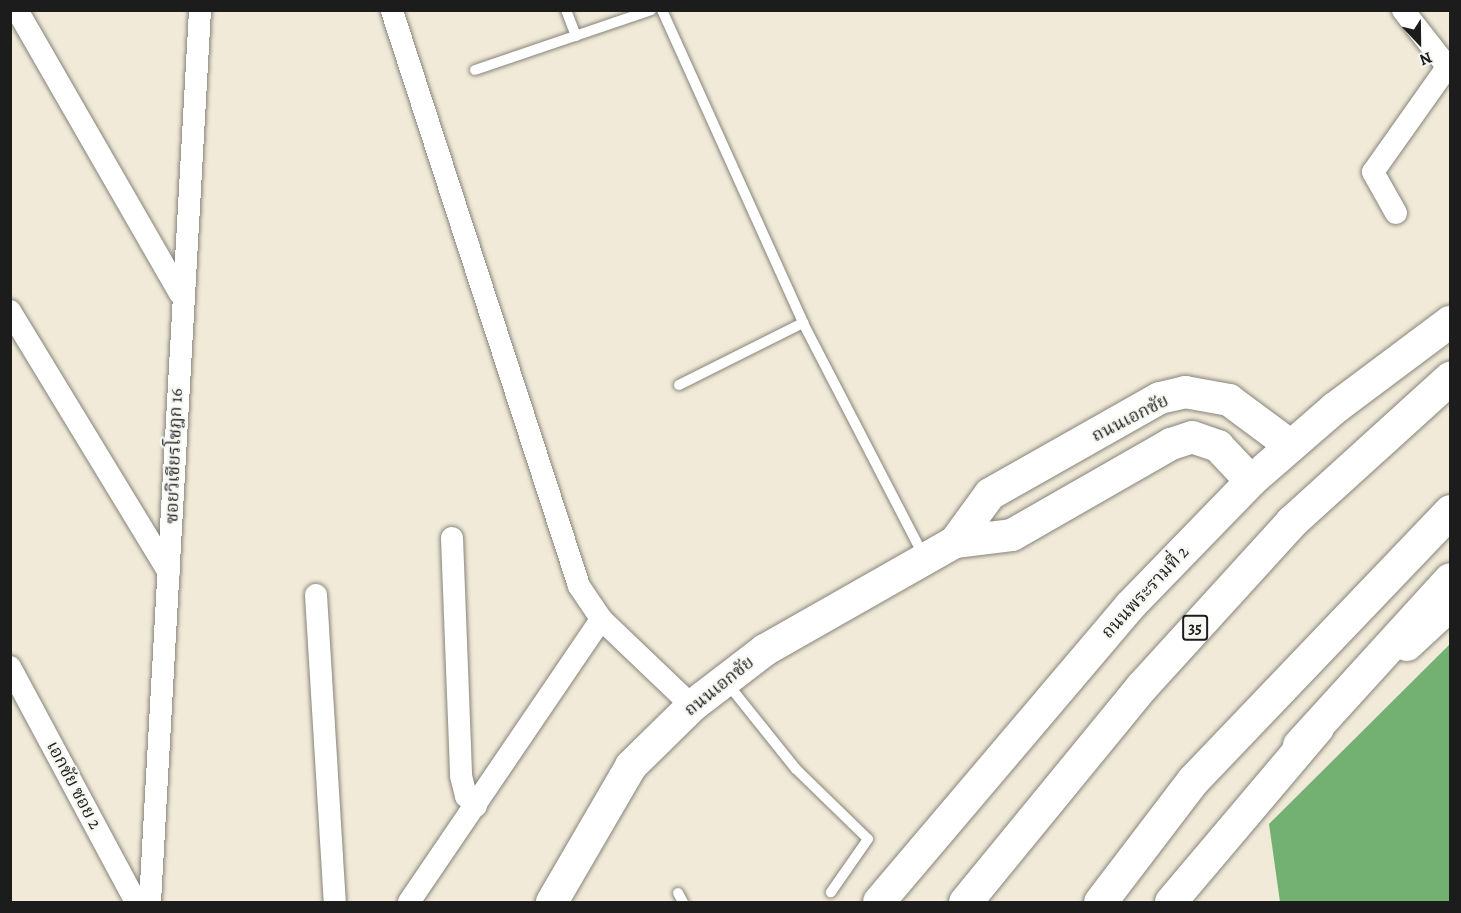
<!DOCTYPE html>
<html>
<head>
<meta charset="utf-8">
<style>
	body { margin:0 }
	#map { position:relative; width:1461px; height:913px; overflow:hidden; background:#f1ead8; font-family:Alegreya,"Noto Serif Thai",serif }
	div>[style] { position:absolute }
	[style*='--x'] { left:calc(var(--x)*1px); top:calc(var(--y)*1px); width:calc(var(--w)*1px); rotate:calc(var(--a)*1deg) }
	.forest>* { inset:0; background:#72b172 }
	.roads { filter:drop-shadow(0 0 2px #86837a) drop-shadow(0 0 2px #86837a) }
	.service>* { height:10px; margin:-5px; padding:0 5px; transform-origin:5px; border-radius:5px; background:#fff }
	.minor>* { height:22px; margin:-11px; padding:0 11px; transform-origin:11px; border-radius:11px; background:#fff }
	.secondary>* { height:32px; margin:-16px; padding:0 16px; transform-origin:16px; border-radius:16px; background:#fff }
	.trunk>* { height:33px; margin:-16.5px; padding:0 16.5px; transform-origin:16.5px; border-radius:16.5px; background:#fff }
	span { translate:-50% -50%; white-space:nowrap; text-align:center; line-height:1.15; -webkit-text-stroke:4.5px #f6f6f2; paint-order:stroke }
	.shield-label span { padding:2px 4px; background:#f6f6f2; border:2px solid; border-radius:4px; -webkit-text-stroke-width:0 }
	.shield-label { font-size:16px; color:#1c1c1c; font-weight:700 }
	.street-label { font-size:18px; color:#1c1c1c }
	.frame { position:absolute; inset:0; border:12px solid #1c1c1c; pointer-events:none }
	.north { position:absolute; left:1389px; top:12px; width:60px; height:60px; -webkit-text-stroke:4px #f6f6f2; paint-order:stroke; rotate:158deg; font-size:16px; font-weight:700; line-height:24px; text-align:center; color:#1c1c1c }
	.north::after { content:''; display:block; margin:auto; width:21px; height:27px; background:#1c1c1c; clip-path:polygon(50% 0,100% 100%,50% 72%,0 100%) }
</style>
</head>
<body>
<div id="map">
	<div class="forest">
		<div style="clip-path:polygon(1450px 644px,1450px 902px,1280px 902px,1269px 824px)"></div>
	</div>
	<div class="roads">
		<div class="service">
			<div style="--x:566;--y:10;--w:28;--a:69"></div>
			<div style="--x:662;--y:10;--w:343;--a:65.7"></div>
			<div style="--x:803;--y:323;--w:265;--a:62.6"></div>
			<div style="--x:475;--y:70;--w:186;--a:-18.8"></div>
			<div style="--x:679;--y:385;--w:139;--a:-26.6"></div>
			<div style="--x:727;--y:683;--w:110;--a:51.3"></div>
			<div style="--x:796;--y:769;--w:100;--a:44.2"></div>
			<div style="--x:868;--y:839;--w:65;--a:124.9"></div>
			<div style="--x:678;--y:893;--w:10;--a:61"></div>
		</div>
		<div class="minor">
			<div style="--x:17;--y:10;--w:327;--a:60.1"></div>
			<div style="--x:1403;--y:10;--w:76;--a:51.9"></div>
			<div style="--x:392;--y:11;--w:605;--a:71.98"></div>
			<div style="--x:579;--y:586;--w:40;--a:56"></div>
			<div style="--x:1396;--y:213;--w:47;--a:-119.3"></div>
			<div style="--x:1373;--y:172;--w:130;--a:-54.7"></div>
			<div style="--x:10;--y:311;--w:306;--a:58.7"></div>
			<div style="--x:452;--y:538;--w:238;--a:87.8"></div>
			<div style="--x:461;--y:776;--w:21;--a:76"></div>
			<div style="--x:466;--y:796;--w:14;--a:45"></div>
			<div style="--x:316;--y:595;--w:308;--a:86.5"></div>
			<div style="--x:10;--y:667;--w:267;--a:61.8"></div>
			<div style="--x:150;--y:902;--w:893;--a:-86.79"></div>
			<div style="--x:409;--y:902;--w:342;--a:-55.8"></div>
			<div style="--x:601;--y:619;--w:126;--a:43.7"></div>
		</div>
		<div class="secondary">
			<div style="--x:955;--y:542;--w:57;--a:-7"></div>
			<div style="--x:1012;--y:535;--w:183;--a:-29.8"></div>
			<div style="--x:1171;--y:444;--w:22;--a:-18"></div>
			<div style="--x:1192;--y:437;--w:28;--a:19"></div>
			<div style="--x:1218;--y:446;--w:48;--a:46.7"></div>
			<div style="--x:1407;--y:645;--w:59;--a:-42.9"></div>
			<div style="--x:552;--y:902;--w:157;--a:-59.8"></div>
			<div style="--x:631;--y:766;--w:86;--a:-44.5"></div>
			<div style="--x:692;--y:706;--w:92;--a:-37.5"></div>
			<div style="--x:765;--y:650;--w:219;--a:-29.6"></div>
			<div style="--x:955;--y:542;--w:59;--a:-53.9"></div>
			<div style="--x:990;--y:494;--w:195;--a:-29.5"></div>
			<div style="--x:1160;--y:398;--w:26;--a:-13"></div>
			<div style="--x:1185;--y:392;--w:45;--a:10.3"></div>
			<div style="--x:1229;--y:400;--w:77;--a:36.6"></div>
			<div style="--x:879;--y:902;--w:388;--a:-49.7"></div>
			<div style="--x:1130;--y:606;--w:174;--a:-45.9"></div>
			<div style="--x:1251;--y:481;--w:111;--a:-41"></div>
			<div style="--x:1335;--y:408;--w:144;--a:-36.8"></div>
			<div style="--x:1171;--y:902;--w:228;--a:-49.8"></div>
		</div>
		<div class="trunk">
			<div style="--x:1299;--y:745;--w:224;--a:-47.7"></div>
			<div style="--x:965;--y:902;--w:279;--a:-50.7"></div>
			<div style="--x:1142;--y:686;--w:222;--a:-47.7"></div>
			<div style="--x:1291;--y:522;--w:215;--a:-42.2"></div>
			<div style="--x:1100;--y:902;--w:153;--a:-52.7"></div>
			<div style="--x:1193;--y:780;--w:372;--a:-46.3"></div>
		</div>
	</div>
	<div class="shield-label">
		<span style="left:1195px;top:628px">35</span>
	</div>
	<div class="street-label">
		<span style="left:1130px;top:418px;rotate:-27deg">ถนนเอกชัย</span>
		<span style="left:174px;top:456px;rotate:-88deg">ซอยวิเชียรโชฎก 16</span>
		<span style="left:1145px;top:592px;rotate:-47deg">ถนนพระรามที่ 2</span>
		<span style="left:719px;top:686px;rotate:-39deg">ถนนเอกชัย</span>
		<span style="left:74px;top:785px;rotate:62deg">เอกชัย ซอย 2</span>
	</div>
	<div class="frame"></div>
	<div class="north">N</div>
</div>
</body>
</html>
